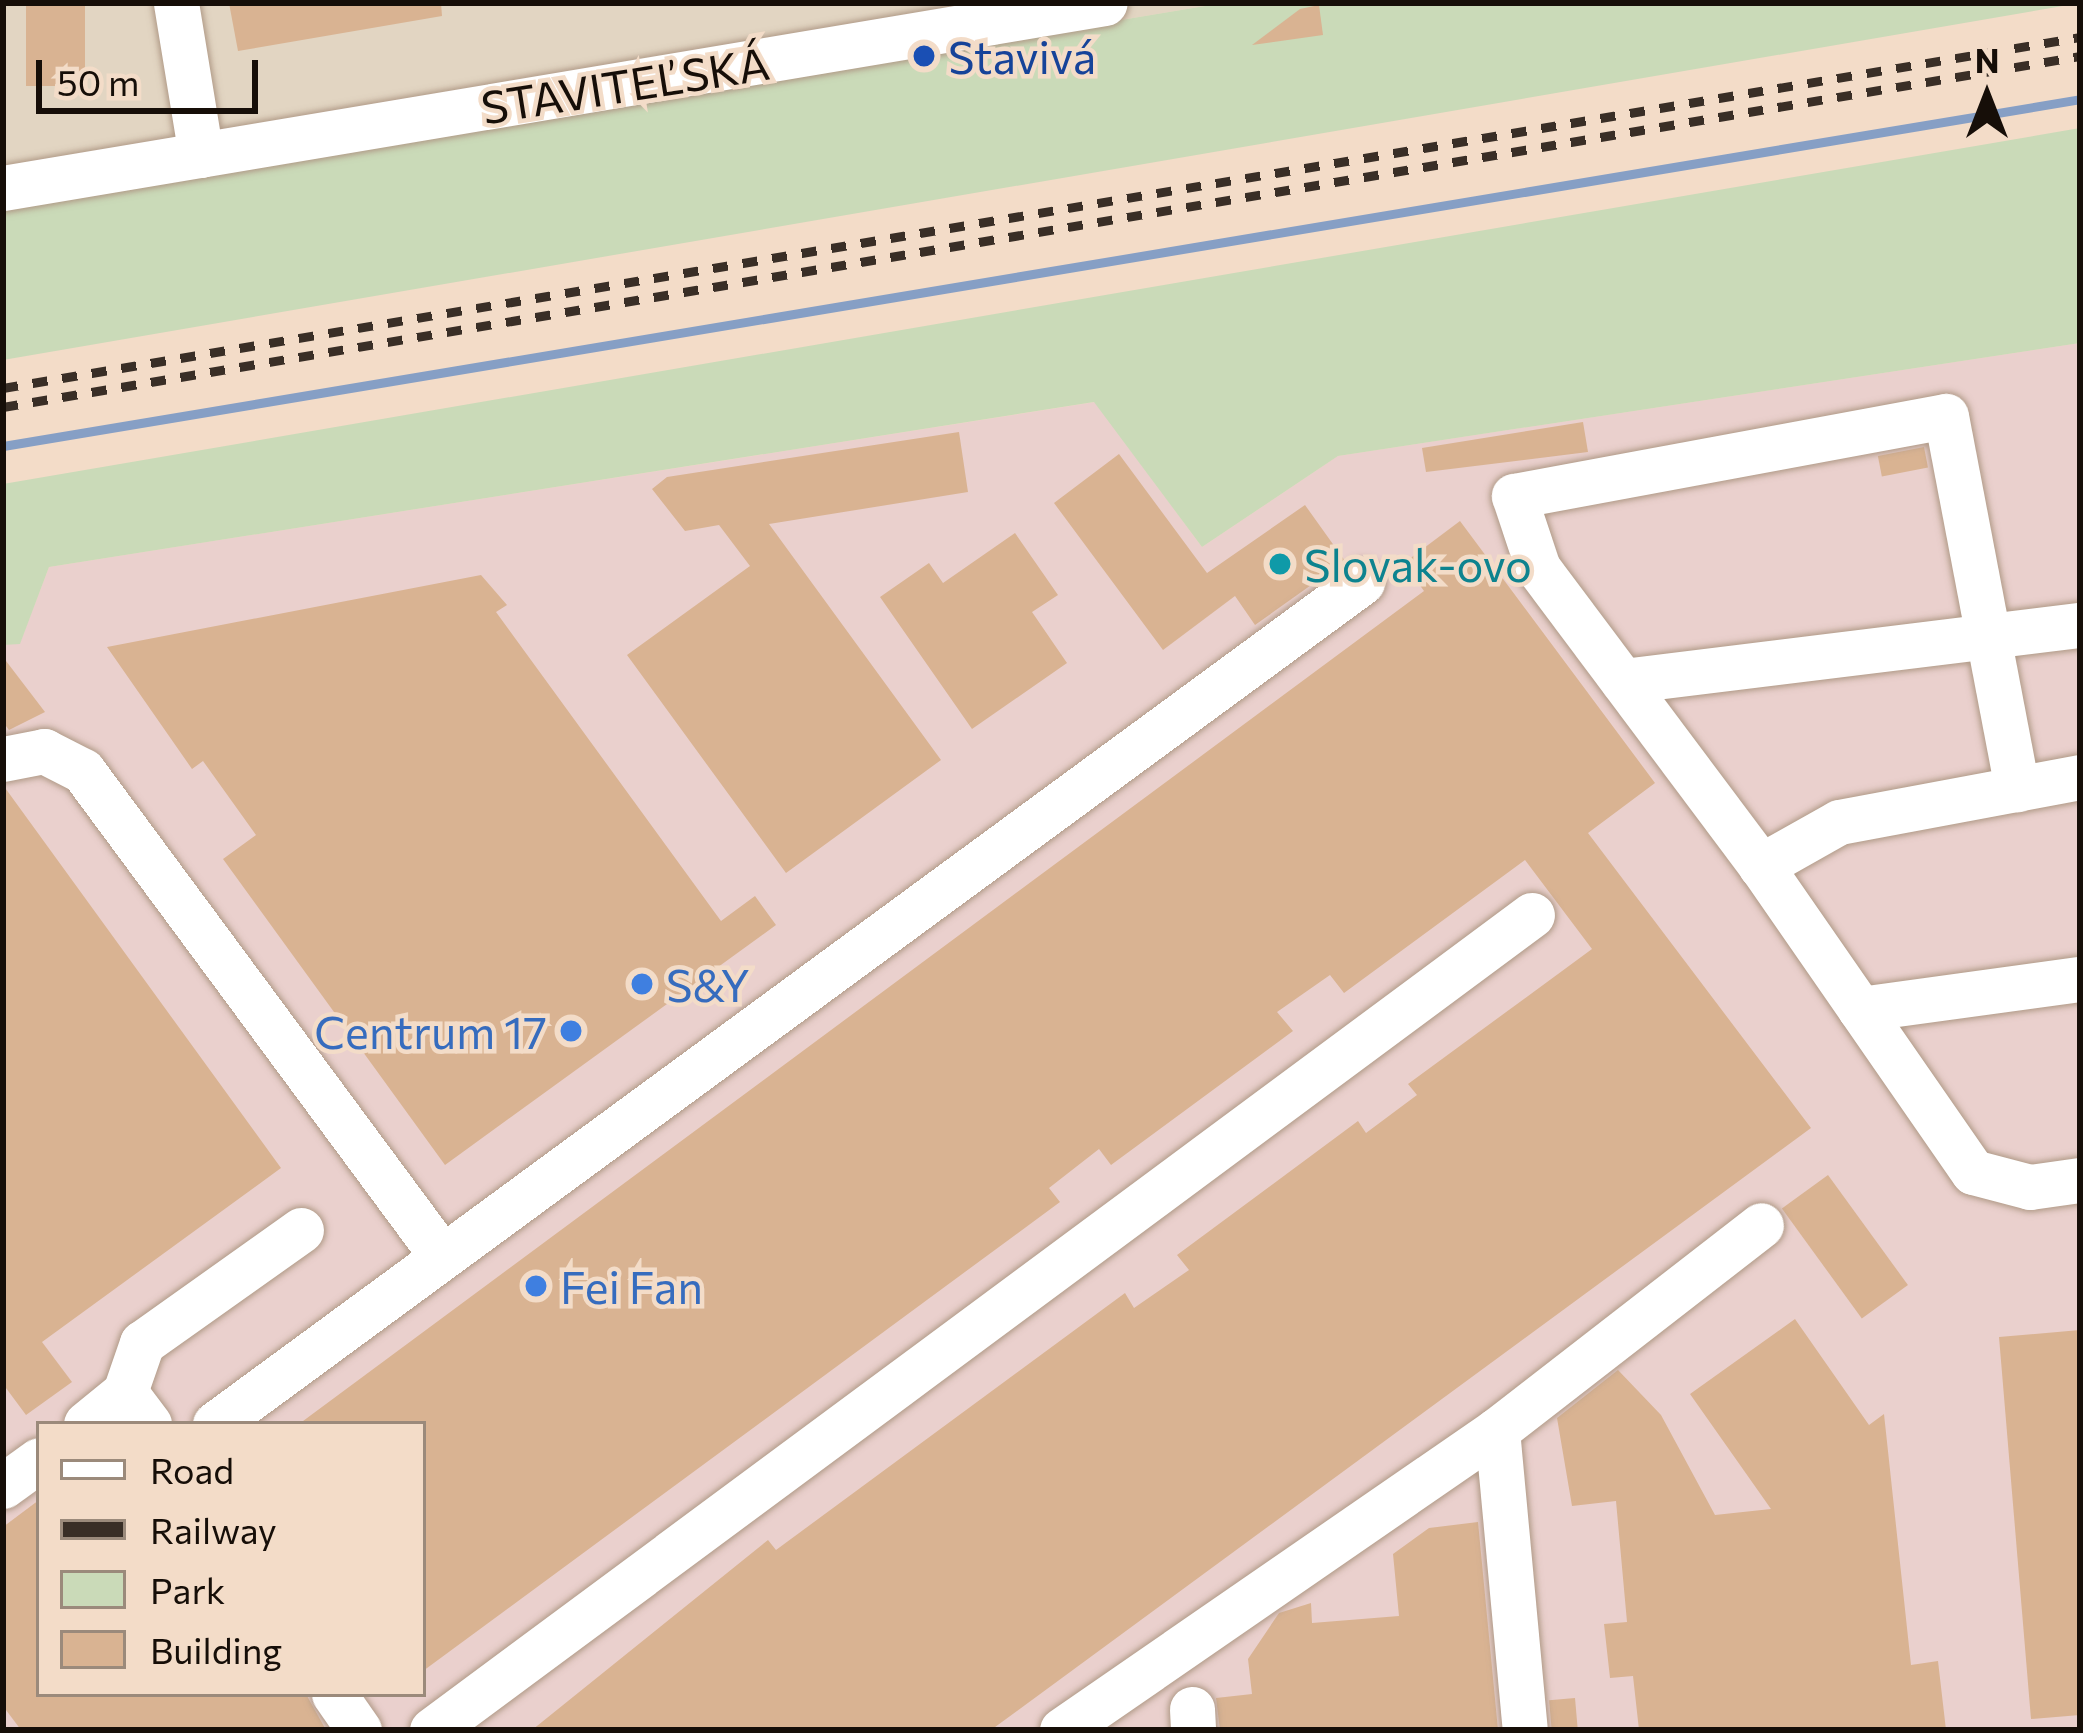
<!DOCTYPE html>
<html>
<head>
<meta charset="utf-8">
<style>
	body { margin:0 }
	#map { position:relative; width:2083px; height:1733px; overflow:hidden; background:#f3dcc8; font-family:Commissioner,sans-serif }
	div>[style] { position:absolute }
	[style*='--x'] { left:calc(var(--x)*1px); top:calc(var(--y)*1px); width:calc(var(--w)*1px); rotate:calc(var(--a)*1deg) }
	.commercial>* { inset:0; background:#ead0cd }
	.industrial>* { inset:0; background:#e2d5c2 }
	.green>* { inset:0; background:#cadab8 }
	.stream>* { height:9px; margin:-4.5px; padding:0 4.5px; transform-origin:4.5px; border-radius:4.5px; background:#869fc5 }
	.building>* { inset:0; background:#d9b392; transform-origin:0 0 }
	.roads { filter:drop-shadow(0 0 3px #b09a87) drop-shadow(0 0 3px #b09a87) }
	.minor>* { height:45px; margin:-22.5px; padding:0 22.5px; transform-origin:22.5px; border-radius:22.5px; background:#fff }
	.rail>* { height:9px; margin-top:-4.5px; transform-origin:0; background:repeating-linear-gradient(90deg,#392e26 0 15px,transparent 0 30px) }
	.dots>* { width:33px; height:33px; translate:-50% -50%; box-sizing:border-box; border:6px solid #f3dcc8; border-radius:50% }
	span { translate:-50% -50%; white-space:nowrap; text-align:center; line-height:1.15; -webkit-text-stroke:9px #f3dcc8; paint-order:stroke }
	.transit-label { font-size:45px; color:#164399 }
	.left { translate:0 -50%; text-align:left }
	.street-label { font-size:45px; color:#160e08 }
	.culture-label { font-size:45px; color:#0d838f }
	.shop-label { font-size:45px; color:#366cbe }
	.right { translate:-100% -50%; text-align:right }
	.frame { position:absolute; inset:0; border:6px solid #160e08; pointer-events:none }
	.legend { position:absolute; left:36px; top:1421px; width:390px; height:276px; box-sizing:border-box; background:#f3dcc8; border:3px solid #9b8a7b; margin:0; padding:15px 21px; list-style:none; font-size:36px; color:#160e08 }
	.legend li { display:flex; align-items:center; gap:24px; height:60px }
	.legend b { width:60px; border:3px solid #9b8a7b }
	.north { position:absolute; left:1927px; top:36px; width:120px; height:120px; -webkit-text-stroke:9px #f3dcc8; paint-order:stroke; rotate:0deg; font-size:33px; font-weight:700; line-height:48px; text-align:center; color:#160e08 }
	.north::after { content:''; display:block; margin:auto; width:42px; height:54px; background:#160e08; clip-path:polygon(50% 0,100% 100%,50% 72%,0 100%) }
	.scale { position:absolute; left:36px; top:60px; width:222px; height:54px; box-sizing:border-box; border:6px solid #160e08; border-top:0; padding-left:15px; font-size:36px; line-height:42px; white-space:nowrap; color:#160e08; -webkit-text-stroke:9px #f3dcc8; paint-order:stroke }
</style>
</head>
<body>
<div id="map">
	<div class="commercial">
		<div style="clip-path:polygon(evenodd,2080px 343px,2080px 1730px,3px 1730px,3px 645px,20px 643px,49px 567px,1095px 402px,1202px 547px,1338px 456px,2080px 343px,39px 1424px,423px 1424px,423px 1694px,39px 1694px,39px 1424px)"></div>
	</div>
	<div class="industrial">
		<div style="clip-path:polygon(3px 3px,1223px 3px,3px 206px)"></div>
	</div>
	<div class="green">
		<div style="clip-path:polygon(1223px 3px,2080px 3px,3px 360px,3px 206px)"></div>
		<div style="clip-path:polygon(2080px 128px,2080px 343px,1338px 456px,1202px 547px,1094px 402px,49px 567px,20px 644px,3px 645px,3px 484px)"></div>
	</div>
	<div class="stream">
		<div style="--x:3;--y:446;--w:2106;--a:-9.48"></div>
	</div>
	<div class="building">
		<div style="left:26px;top:3px;width:59px;height:83px"></div>
		<div style="clip-path:polygon(229px 3px,441px 3px,442px 16px,238px 51px)"></div>
		<div style="clip-path:polygon(1319px 5px,1323px 35px,1252px 45px,1300px 9px)"></div>
		<div style="clip-path:polygon(1583px 422px,1588px 452px,1426px 472px,1422px 448px)"></div>
		<div style="clip-path:polygon(959px 432px,968px 492px,769px 524px,941px 760px,786px 873px,627px 655px,750px 566px,719px 525px,685px 531px,652px 489px,667px 477px)"></div>
		<div style="left:1924px;top:447px;width:21px;height:47px;rotate:79deg"></div>
		<div style="clip-path:polygon(1119px 454px,1207px 573px,1305px 505px,1345px 561px,1255px 625px,1235px 596px,1163px 650px,1054px 503px)"></div>
		<div style="clip-path:polygon(1460px 521px,1655px 783px,1588px 833px,1811px 1128px,991px 1730px,532px 1730px,768px 1540px,776px 1550px,1125px 1293px,1134px 1308px,1189px 1270px,1177px 1255px,1358px 1121px,1366px 1133px,1417px 1095px,1408px 1084px,1592px 949px,1525px 860px,1344px 993px,1330px 975px,1277px 1012px,1293px 1031px,1111px 1165px,1099px 1149px,1049px 1188px,1060px 1202px,423px 1671px,423px 1424px,299px 1424px,1424px 591px,1404px 563px)"></div>
		<div style="clip-path:polygon(1015px 533px,1058px 595px,1032px 612px,1067px 663px,972px 729px,880px 597px,929px 563px,943px 583px)"></div>
		<div style="clip-path:polygon(481px 575px,507px 605px,496px 612px,721px 921px,755px 896px,776px 925px,445px 1165px,223px 859px,256px 835px,203px 761px,192px 769px,107px 647px)"></div>
		<div style="clip-path:polygon(3px 657px,45px 712px,9px 730px,3px 722px)"></div>
		<div style="clip-path:polygon(3px 785px,281px 1168px,42px 1342px,72px 1382px,26px 1415px,3px 1384px)"></div>
		<div style="left:1828px;top:1175px;width:136px;height:57px;rotate:54deg"></div>
		<div style="clip-path:polygon(1795px 1319px,1869px 1425px,1884px 1414px,1911px 1665px,1938px 1661px,1946px 1730px,1639px 1730px,1633px 1676px,1610px 1678px,1604px 1624px,1627px 1622px,1616px 1501px,1572px 1506px,1557px 1418px,1618px 1370px,1661px 1415px,1715px 1515px,1771px 1509px,1690px 1394px)"></div>
		<div style="clip-path:polygon(2080px 1330px,2080px 1715px,2031px 1719px,1999px 1337px)"></div>
		<div style="clip-path:polygon(39px 1500px,39px 1694px,306px 1694px,326px 1730px,21px 1730px,3px 1706px,3px 1527px)"></div>
		<div style="clip-path:polygon(1478px 1522px,1498px 1730px,1220px 1730px,1216px 1698px,1252px 1694px,1248px 1659px,1279px 1613px,1311px 1603px,1312px 1623px,1399px 1616px,1393px 1554px,1429px 1528px)"></div>
		<div style="left:1575px;top:1698px;width:32px;height:26px;rotate:85deg"></div>
	</div>
	<div class="roads">
		<div class="minor">
			<div style="--x:176;--y:3;--w:154;--a:80.7"></div>
			<div style="--x:3;--y:188;--w:1117;--a:-9.53"></div>
			<div style="--x:1623;--y:681;--w:460;--a:-7"></div>
			<div style="--x:3;--y:759;--w:42;--a:-11"></div>
			<div style="--x:44;--y:751;--w:44;--a:27.1"></div>
			<div style="--x:83;--y:771;--w:602;--a:53.51"></div>
			<div style="--x:2080;--y:777;--w:245;--a:169.4"></div>
			<div style="--x:1839;--y:822;--w:90;--a:150.6"></div>
			<div style="--x:1761;--y:866;--w:174;--a:55.3"></div>
			<div style="--x:1860;--y:1009;--w:222;--a:-7.8"></div>
			<div style="--x:1761;--y:866;--w:372;--a:-126.8"></div>
			<div style="--x:1538;--y:568;--w:76;--a:-108.4"></div>
			<div style="--x:1514;--y:496;--w:439;--a:-10.5"></div>
			<div style="--x:1946;--y:416;--w:380;--a:79.2"></div>
			<div style="--x:1860;--y:1009;--w:198;--a:55.3"></div>
			<div style="--x:1973;--y:1172;--w:59;--a:14.7"></div>
			<div style="--x:2030;--y:1187;--w:50;--a:-8"></div>
			<div style="--x:125;--y:1392;--w:52;--a:-70.9"></div>
			<div style="--x:142;--y:1343;--w:195;--a:-35.4"></div>
			<div style="--x:86;--y:1424;--w:50;--a:-39.4"></div>
			<div style="--x:125;--y:1392;--w:40;--a:53"></div>
			<div style="--x:215;--y:1424;--w:1423;--a:-36.28"></div>
			<div style="--x:1497;--y:1430;--w:301;--a:84.7"></div>
			<div style="--x:3;--y:1486;--w:44;--a:-35.8"></div>
			<div style="--x:334;--y:1694;--w:44;--a:55.2"></div>
			<div style="--x:1192;--y:1709;--w:21;--a:87"></div>
			<div style="--x:432;--y:1730;--w:1369;--a:-36.54"></div>
			<div style="--x:1062;--y:1730;--w:528;--a:-34.59"></div>
			<div style="--x:1497;--y:1430;--w:334;--a:-37.8"></div>
		</div>
	</div>
	<div class="rail">
		<div style="--x:3;--y:388;--w:2106;--a:-9.59"></div>
		<div style="--x:3;--y:407;--w:2106;--a:-9.59"></div>
	</div>
	<div class="dots">
		<div style="left:924px;top:56px;background:#1a4fb4"></div>
		<div style="left:1280px;top:564px;background:#0f9aa8"></div>
		<div style="left:642px;top:984px;background:#3f7fe0"></div>
		<div style="left:571px;top:1031px;background:#3f7fe0"></div>
		<div style="left:536px;top:1286px;background:#3f7fe0"></div>
	</div>
	<div class="transit-label">
		<span class="left" style="left:948px;top:56px">Stavivá</span>
	</div>
	<div class="street-label">
		<span style="left:625px;top:84px;rotate:-9deg">STAVITEĽSKÁ</span>
	</div>
	<div class="culture-label">
		<span class="left" style="left:1304px;top:564px">Slovak-ovo</span>
	</div>
	<div class="shop-label">
		<span class="left" style="left:666px;top:984px">S&amp;Y</span>
		<span class="right" style="left:547px;top:1031px">Centrum 17</span>
		<span class="left" style="left:560px;top:1286px">Fei Fan</span>
	</div>
	<div class="frame"></div>
	<ul class="legend">
	<li><b style="height:15px;background:#fff"></b>Road</li>
	<li><b style="height:15px;background:#392e26"></b>Railway</li>
	<li><b style="height:33px;background:#cadab8"></b>Park</li>
	<li><b style="height:33px;background:#d9b392"></b>Building</li>
	</ul>
	<div class="north">N</div>
	<div class="scale">50 m</div>
</div>
</body>
</html>
